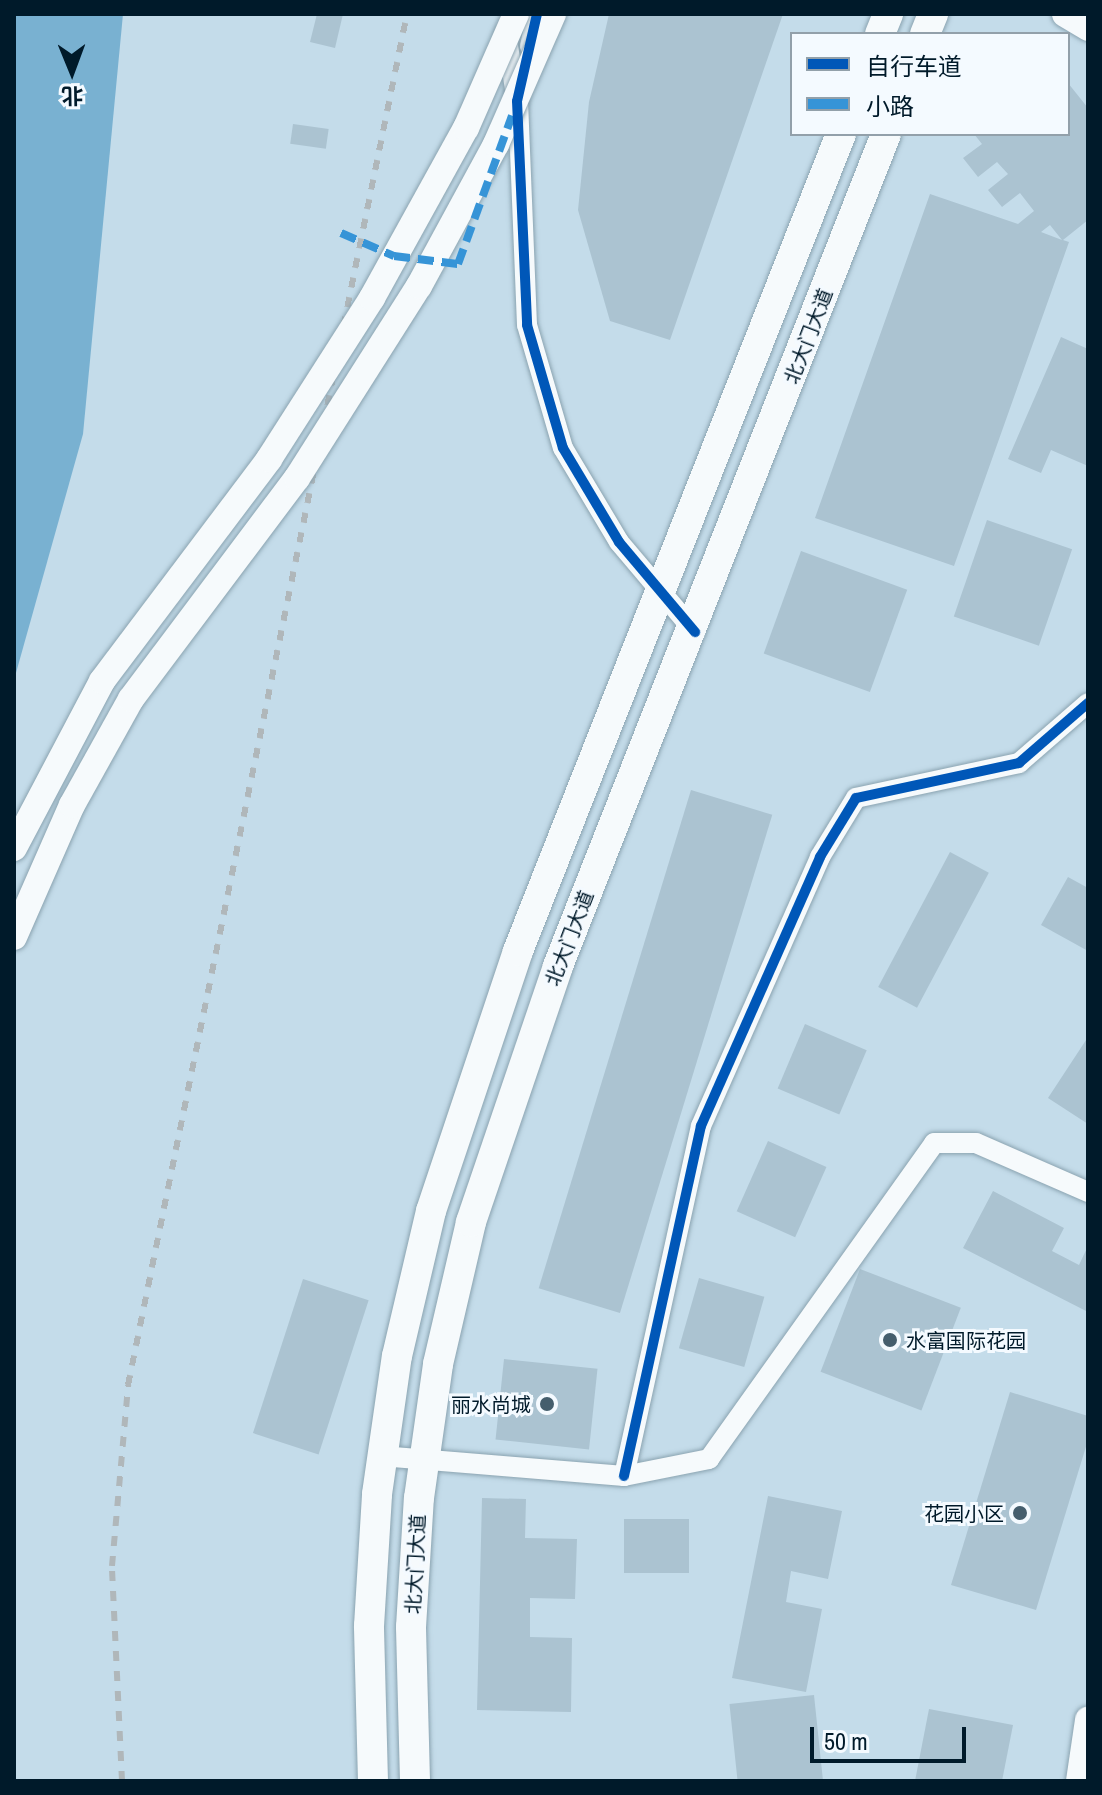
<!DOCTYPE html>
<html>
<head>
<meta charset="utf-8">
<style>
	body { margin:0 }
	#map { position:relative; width:1102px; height:1795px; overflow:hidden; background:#c4dcea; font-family:"Archivo Narrow","Noto Sans SC",sans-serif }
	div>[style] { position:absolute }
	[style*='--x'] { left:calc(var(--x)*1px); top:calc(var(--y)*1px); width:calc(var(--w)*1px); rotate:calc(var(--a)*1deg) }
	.water>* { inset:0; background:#79b1d1 }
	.building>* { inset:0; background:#abc3d1; transform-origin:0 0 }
	.roads { filter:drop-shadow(0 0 2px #8aa3b0) drop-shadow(0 0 2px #8aa3b0) }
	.minor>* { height:20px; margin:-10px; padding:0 10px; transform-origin:10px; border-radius:10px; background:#f6fafc }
	.major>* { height:26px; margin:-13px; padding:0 13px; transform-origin:13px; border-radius:13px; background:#f6fafc }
	.highway>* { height:30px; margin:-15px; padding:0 15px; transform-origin:15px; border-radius:15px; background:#f6fafc }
	.rail>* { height:6px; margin-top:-3px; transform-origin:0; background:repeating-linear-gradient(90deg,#b0b7ba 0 10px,transparent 0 20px) }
	.bridges { filter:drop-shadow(0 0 2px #8aa3b0) drop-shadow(0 0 2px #8aa3b0) }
	.major-bridge>* { height:26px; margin:-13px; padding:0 13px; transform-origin:13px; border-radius:13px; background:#f6fafc }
	.quiet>* { height:8px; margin-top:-4px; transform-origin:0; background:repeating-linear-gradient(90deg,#3694d7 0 16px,transparent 0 24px) }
	.cycleway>* { height:10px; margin:-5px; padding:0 5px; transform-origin:5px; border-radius:5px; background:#0057b8 }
	.dots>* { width:22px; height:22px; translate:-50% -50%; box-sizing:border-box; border:4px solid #f4faff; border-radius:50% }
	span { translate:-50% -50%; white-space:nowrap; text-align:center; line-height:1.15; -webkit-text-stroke:6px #f4faff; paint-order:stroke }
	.street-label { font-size:20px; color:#001a2a }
	.poi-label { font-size:20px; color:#001a2a }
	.left { translate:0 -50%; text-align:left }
	.right { translate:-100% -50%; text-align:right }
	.frame { position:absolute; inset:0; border:16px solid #001a2a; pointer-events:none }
	.legend { position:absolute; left:790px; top:32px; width:280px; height:104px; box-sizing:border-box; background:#f4faff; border:2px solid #92a0aa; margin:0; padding:10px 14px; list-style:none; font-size:24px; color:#001a2a }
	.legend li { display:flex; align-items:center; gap:16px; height:40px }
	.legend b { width:40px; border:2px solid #92a0aa }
	.north { position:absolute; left:32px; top:32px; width:80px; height:80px; -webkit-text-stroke:6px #f4faff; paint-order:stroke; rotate:179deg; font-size:22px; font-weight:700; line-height:32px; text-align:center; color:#001a2a }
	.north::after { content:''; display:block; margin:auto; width:28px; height:36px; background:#001a2a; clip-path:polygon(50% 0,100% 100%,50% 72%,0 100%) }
	.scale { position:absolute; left:810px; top:1727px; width:156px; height:36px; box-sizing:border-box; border:4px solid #001a2a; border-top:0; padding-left:10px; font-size:24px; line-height:28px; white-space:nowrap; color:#001a2a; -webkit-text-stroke:6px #f4faff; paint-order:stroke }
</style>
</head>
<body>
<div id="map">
	<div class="water">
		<div style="clip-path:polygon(14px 14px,123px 14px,83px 434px,14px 680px)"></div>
	</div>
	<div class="building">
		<div style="clip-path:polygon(317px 14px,343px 14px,335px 48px,310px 42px)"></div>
		<div style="clip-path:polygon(609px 14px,783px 14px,670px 340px,610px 321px,578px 210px,589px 102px)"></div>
		<div style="clip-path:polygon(evenodd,1068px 83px,1088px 108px,1088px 220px,1063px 240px,1069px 242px,954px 566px,815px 518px,930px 194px,1018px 224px,1034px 211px,1020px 193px,1002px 207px,988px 190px,1008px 174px,997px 162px,978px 177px,963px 158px,982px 144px,974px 134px,1068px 134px,1068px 83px,1050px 225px,1062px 240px,1041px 232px,1050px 225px)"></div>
		<div style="left:293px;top:124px;width:36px;height:20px;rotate:8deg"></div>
		<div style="clip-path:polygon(1061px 337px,1088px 349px,1088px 466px,1051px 450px,1041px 473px,1008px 459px)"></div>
		<div style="left:987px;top:520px;width:90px;height:102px;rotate:19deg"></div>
		<div style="left:801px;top:551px;width:113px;height:109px;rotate:20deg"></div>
		<div style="left:691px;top:790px;width:85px;height:521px;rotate:17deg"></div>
		<div style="left:950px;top:852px;width:44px;height:153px;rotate:28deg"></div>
		<div style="clip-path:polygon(1068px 877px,1088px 888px,1088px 951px,1041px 925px)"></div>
		<div style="left:805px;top:1024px;width:67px;height:70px;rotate:23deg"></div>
		<div style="clip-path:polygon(1088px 1037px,1088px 1124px,1048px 1098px)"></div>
		<div style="left:768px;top:1141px;width:64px;height:77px;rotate:24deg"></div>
		<div style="clip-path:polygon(993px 1191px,1064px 1228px,1052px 1251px,1079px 1265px,1088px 1246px,1088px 1312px,963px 1248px)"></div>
		<div style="left:860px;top:1269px;width:108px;height:110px;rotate:21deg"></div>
		<div style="left:699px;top:1278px;width:68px;height:73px;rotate:16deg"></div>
		<div style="left:303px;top:1279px;width:69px;height:162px;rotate:18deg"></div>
		<div style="left:504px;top:1359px;width:94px;height:81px;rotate:6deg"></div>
		<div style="clip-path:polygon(1010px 1392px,1088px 1416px,1088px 1440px,1036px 1610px,951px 1585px)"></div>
		<div style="clip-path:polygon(768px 1496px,842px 1511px,828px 1579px,791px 1571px,786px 1602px,822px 1609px,806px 1692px,732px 1678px)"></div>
		<div style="clip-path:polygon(482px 1498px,526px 1499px,525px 1538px,577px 1539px,575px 1599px,530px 1598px,530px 1637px,572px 1638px,571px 1712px,477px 1710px)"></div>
		<div style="left:624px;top:1519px;width:65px;height:54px"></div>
		<div style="left:814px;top:1695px;width:86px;height:85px;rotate:84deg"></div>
		<div style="clip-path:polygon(929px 1709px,1013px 1725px,1002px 1781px,915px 1781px)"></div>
	</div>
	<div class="roads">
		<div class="minor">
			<div style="--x:506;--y:34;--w:68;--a:80.7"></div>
			<div style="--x:530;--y:46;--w:33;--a:-78"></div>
			<div style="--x:518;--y:101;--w:224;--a:87.7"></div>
			<div style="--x:527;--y:325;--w:128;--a:73.7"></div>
			<div style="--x:563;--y:448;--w:109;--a:59.2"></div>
			<div style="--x:619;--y:542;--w:118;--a:49.8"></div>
			<div style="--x:381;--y:1456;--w:244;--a:4.7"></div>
			<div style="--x:624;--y:1476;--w:87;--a:-11.3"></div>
			<div style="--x:709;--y:1459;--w:388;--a:-54.5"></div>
			<div style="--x:934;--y:1143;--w:42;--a:0"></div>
			<div style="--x:976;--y:1143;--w:122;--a:23.6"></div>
			<div style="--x:624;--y:1476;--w:358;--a:-77.6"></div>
			<div style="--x:701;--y:1126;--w:294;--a:-66.1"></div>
			<div style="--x:820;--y:857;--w:69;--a:-58.6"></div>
			<div style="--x:856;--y:798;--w:167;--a:-12.1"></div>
			<div style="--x:1019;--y:763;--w:91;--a:-41"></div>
		</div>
		<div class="major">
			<div style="--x:1065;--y:14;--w:27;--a:31"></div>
			<div style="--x:1079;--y:1781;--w:62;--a:-81.6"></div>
		</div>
		<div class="highway">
			<div style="--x:880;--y:34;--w:22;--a:-68"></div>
			<div style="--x:925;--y:34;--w:22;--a:-68"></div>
			<div style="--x:373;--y:1781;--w:155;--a:-91.5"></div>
			<div style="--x:369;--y:1626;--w:132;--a:-86.5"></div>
			<div style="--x:377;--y:1494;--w:139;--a:-81.8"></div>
			<div style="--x:397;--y:1356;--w:149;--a:-76.8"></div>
			<div style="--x:431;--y:1211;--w:274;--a:-71.5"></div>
			<div style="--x:518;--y:951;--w:879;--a:-68.43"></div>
			<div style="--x:415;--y:1781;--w:154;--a:-91.5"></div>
			<div style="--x:411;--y:1627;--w:129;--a:-86.5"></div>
			<div style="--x:419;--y:1498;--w:135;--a:-81.9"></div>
			<div style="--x:438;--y:1364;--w:146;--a:-76.9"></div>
			<div style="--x:471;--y:1222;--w:270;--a:-71.2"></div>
			<div style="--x:558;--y:966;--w:894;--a:-68.48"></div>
		</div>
	</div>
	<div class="rail">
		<div style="--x:122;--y:1781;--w:215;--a:-92.7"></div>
		<div style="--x:112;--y:1566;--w:182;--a:-84.9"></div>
		<div style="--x:128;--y:1385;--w:1399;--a:-78.5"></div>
	</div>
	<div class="bridges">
		<div class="major-bridge">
			<div style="--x:14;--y:848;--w:189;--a:-62.2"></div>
			<div style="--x:102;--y:681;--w:278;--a:-53"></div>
			<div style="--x:269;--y:459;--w:191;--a:-57.4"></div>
			<div style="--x:372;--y:298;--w:194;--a:-61.1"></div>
			<div style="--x:466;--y:128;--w:124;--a:-66.3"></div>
			<div style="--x:14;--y:937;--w:144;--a:-66.3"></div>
			<div style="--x:72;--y:805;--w:121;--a:-60.9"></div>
			<div style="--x:131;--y:699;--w:276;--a:-53.1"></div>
			<div style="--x:297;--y:478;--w:227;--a:-57.6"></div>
			<div style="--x:419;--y:286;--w:162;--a:-61.5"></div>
			<div style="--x:496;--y:144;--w:142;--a:-66.3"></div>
		</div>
	</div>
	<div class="quiet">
		<div style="--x:341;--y:233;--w:58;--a:23.5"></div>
		<div style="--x:394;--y:256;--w:64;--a:7.1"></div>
		<div style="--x:458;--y:264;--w:158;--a:-70"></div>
	</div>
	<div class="cycleway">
		<div style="--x:537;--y:14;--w:89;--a:102.9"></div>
		<div style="--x:517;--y:101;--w:224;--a:87.4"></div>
		<div style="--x:527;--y:325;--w:128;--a:73.7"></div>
		<div style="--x:563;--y:448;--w:109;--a:59.2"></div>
		<div style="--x:619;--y:542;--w:118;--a:49.8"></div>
		<div style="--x:624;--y:1476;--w:358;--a:-77.6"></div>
		<div style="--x:701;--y:1126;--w:294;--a:-66.1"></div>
		<div style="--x:820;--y:857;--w:69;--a:-58.6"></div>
		<div style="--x:856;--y:798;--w:167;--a:-12.1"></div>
		<div style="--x:1019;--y:763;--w:91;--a:-41"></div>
	</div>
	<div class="dots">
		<div style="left:890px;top:1340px;background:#455e6d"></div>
		<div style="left:547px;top:1404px;background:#455e6d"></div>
		<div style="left:1020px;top:1513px;background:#455e6d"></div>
	</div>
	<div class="street-label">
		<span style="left:808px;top:336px;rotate:-69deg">北大门大道</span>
		<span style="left:569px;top:938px;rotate:-69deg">北大门大道</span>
		<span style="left:415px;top:1564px;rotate:-87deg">北大门大道</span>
	</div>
	<div class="poi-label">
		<span class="left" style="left:906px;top:1340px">水富国际花园</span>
		<span class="right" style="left:531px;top:1404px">丽水尚城</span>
		<span class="right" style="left:1004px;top:1513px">花园小区</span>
	</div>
	<div class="frame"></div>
	<ul class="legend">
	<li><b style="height:10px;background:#0057b8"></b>自行车道</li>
	<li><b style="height:10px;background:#3694d7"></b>小路</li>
	</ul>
	<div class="north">北</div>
	<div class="scale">50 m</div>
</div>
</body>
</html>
